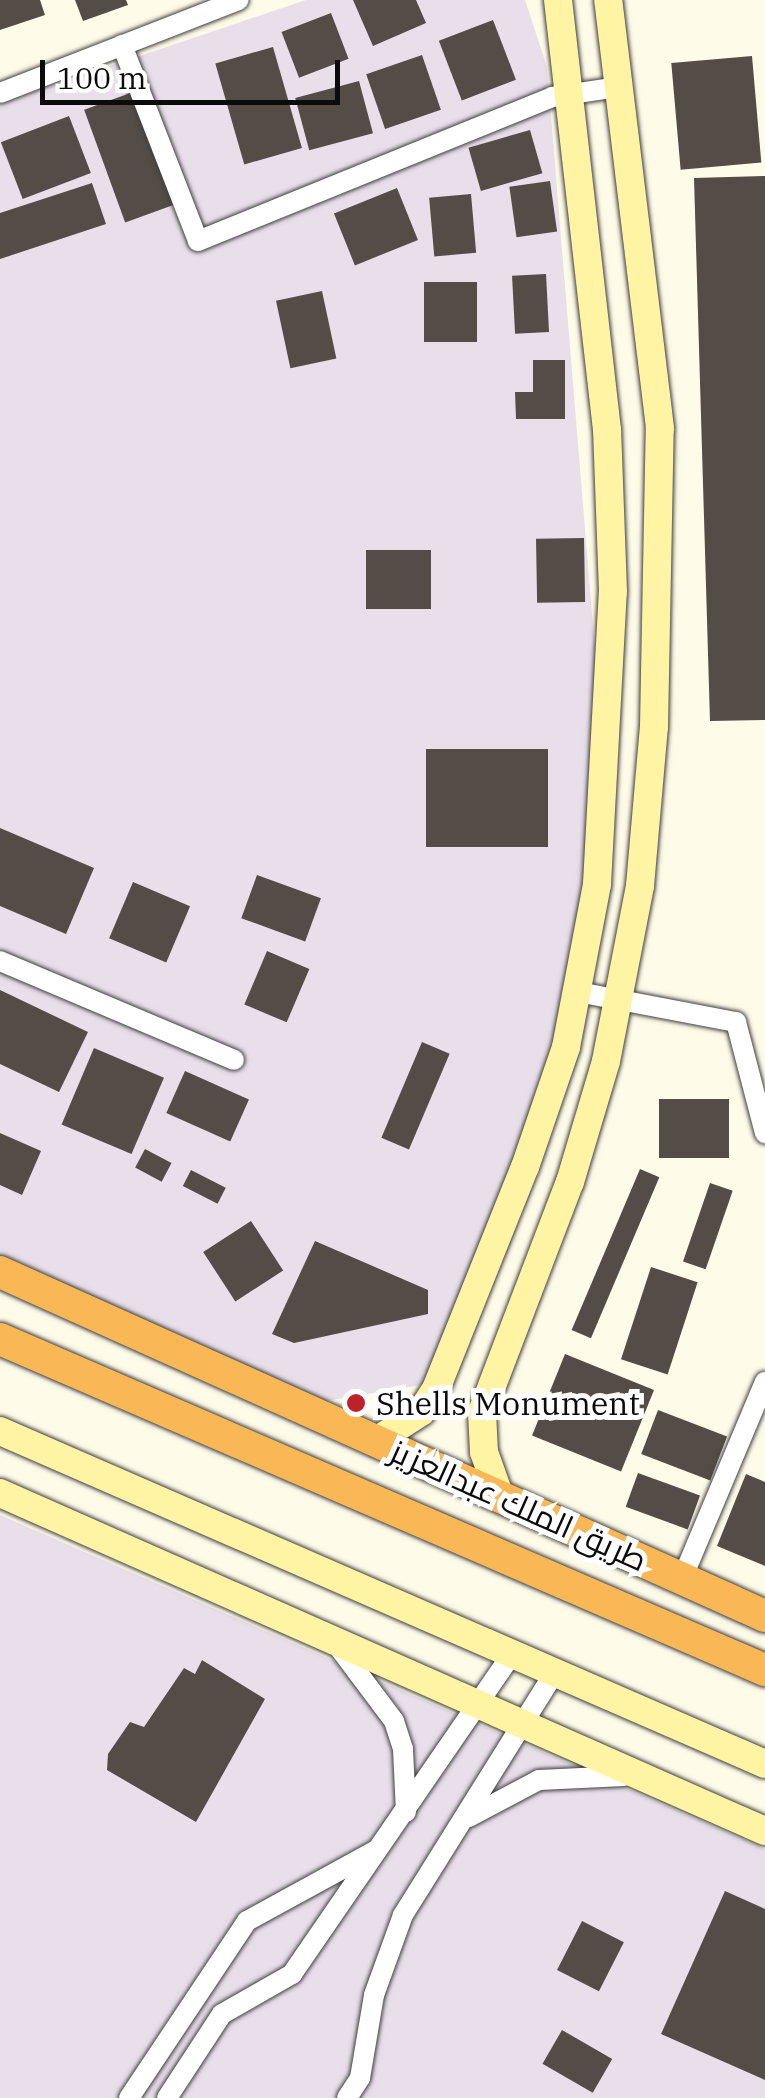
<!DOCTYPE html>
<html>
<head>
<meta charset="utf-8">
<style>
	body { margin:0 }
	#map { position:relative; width:765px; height:2098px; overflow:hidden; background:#fffbe9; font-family:"IBM Plex Serif",Cairo,serif }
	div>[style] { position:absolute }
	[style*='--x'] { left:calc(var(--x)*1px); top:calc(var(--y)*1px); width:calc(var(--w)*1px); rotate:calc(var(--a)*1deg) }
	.industrial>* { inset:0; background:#e9dfeb }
	.building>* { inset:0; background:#544c47; transform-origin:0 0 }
	.roads { filter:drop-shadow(0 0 2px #3e3e3e) drop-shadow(0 0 2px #3e3e3e) }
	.minor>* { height:20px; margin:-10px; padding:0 10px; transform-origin:10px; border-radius:10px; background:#fff }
	.secondary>* { height:28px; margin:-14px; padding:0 14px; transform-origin:14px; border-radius:14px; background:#fff4a4 }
	.trunk>* { height:32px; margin:-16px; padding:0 16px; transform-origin:16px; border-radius:16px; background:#f9b756 }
	.dots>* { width:28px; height:28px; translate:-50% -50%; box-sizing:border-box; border:5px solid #fff; border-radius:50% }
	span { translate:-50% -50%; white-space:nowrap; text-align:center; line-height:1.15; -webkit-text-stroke:10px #fff; paint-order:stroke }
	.poi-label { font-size:32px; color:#0b0b0b }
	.left { translate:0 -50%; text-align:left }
	.street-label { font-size:32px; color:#0b0b0b }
	.scale { position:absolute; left:40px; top:60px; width:300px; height:45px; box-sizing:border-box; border:5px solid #0b0b0b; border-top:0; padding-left:12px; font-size:30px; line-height:35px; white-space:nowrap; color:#0b0b0b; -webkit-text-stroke:8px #fff; paint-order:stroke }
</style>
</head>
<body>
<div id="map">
	<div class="industrial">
		<div style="clip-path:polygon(306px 0,525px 0,547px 67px,603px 748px,576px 1017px,511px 1243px,445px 1381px,302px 1405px,0 1278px,0 103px)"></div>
		<div style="clip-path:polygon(0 1515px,765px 1849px,765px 2098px,0 2098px)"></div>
	</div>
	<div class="building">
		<div style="clip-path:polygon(0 0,40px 0,45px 15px,0 30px)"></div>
		<div style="clip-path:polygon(75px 0,126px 0,128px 5px,83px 21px)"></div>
		<div style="clip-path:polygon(353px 0,416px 0,426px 23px,373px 46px)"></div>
		<div style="left:331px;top:13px;width:49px;height:53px;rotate:69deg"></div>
		<div style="left:493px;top:20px;width:64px;height:58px;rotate:69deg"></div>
		<div style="left:273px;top:47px;width:105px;height:60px;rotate:74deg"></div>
		<div style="left:422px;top:55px;width:58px;height:59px;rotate:71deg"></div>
		<div style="left:752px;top:56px;width:107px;height:81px;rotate:85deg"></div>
		<div style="left:359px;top:81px;width:54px;height:66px;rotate:75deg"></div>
		<div style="left:133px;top:92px;width:120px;height:52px;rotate:70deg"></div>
		<div style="left:69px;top:116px;width:61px;height:73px;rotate:69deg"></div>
		<div style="left:530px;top:130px;width:45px;height:64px;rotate:74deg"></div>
		<div style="clip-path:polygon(765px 176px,765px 720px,710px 721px,694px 178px)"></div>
		<div style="left:550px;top:181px;width:51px;height:41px;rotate:82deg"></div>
		<div style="clip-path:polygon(92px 183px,106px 224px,0 259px,0 213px)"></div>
		<div style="left:397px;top:188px;width:56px;height:68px;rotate:68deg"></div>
		<div style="left:471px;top:194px;width:59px;height:42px;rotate:85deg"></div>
		<div style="left:546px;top:274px;width:58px;height:34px;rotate:87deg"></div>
		<div style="left:424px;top:282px;width:53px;height:60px"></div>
		<div style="left:322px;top:291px;width:69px;height:47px;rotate:78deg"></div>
		<div style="clip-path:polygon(533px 360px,565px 360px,565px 419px,516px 419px,515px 392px,533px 392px)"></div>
		<div style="left:584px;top:538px;width:64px;height:48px;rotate:89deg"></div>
		<div style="left:366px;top:550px;width:65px;height:59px"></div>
		<div style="left:426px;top:749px;width:122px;height:98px"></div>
		<div style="clip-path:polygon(0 828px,94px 868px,66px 934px,0 906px)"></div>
		<div style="left:257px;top:875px;width:68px;height:46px;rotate:20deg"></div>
		<div style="left:133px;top:882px;width:62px;height:61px;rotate:23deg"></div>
		<div style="left:267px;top:951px;width:46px;height:58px;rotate:23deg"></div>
		<div style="clip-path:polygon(0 990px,88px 1032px,59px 1092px,0 1064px)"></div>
		<div style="left:422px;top:1042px;width:30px;height:104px;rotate:23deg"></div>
		<div style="left:94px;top:1048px;width:76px;height:83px;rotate:23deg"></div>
		<div style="left:185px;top:1071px;width:70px;height:46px;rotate:24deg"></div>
		<div style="left:659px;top:1099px;width:70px;height:59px"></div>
		<div style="clip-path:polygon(0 1133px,41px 1151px,22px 1195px,0 1185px)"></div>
		<div style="left:145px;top:1149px;width:30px;height:21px;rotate:28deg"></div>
		<div style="left:640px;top:1169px;width:21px;height:175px;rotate:23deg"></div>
		<div style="left:191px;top:1170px;width:39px;height:18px;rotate:27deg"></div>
		<div style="left:710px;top:1183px;width:24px;height:83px;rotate:19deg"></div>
		<div style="left:251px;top:1221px;width:59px;height:57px;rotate:57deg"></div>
		<div style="clip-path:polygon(315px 1241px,428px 1290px,428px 1314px,294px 1343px,272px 1334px)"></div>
		<div style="left:651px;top:1267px;width:49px;height:97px;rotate:18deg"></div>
		<div style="left:565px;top:1354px;width:96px;height:88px;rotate:22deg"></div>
		<div style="left:658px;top:1410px;width:74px;height:47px;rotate:21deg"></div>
		<div style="left:638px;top:1473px;width:66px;height:36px;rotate:20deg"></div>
		<div style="clip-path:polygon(746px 1474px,765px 1482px,765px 1566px,717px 1546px)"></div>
		<div style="clip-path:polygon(202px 1660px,265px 1699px,196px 1822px,107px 1770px,108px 1754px,130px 1722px,144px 1727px,184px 1668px,195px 1674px)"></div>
		<div style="clip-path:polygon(725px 1891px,765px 1909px,765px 2080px,661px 2034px)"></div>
		<div style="left:582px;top:1921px;width:47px;height:55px;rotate:27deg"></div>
		<div style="left:562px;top:2030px;width:58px;height:39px;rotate:30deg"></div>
	</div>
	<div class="roads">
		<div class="minor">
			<div style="--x:122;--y:45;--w:210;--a:68.8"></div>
			<div style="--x:198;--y:241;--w:382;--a:-22.1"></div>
			<div style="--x:552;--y:97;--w:68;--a:-8.5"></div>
			<div style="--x:0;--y:93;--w:256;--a:-21.3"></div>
			<div style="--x:0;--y:961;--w:254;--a:22.9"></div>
			<div style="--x:578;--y:992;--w:161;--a:10.8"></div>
			<div style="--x:736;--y:1022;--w:115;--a:75.4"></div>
			<div style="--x:682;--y:1579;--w:214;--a:-67.2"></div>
			<div style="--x:340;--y:1649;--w:90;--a:53.1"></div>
			<div style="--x:394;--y:1721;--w:29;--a:72"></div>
			<div style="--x:403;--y:1749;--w:63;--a:87.3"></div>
			<div style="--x:469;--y:1817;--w:79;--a:-27.9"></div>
			<div style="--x:539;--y:1780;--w:85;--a:-2.7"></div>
			<div style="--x:129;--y:2098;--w:213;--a:-56.3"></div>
			<div style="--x:247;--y:1921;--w:146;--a:-28.7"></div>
			<div style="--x:167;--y:2098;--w:100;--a:-56.8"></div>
			<div style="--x:222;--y:2014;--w:81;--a:-29.7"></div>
			<div style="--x:292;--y:1974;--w:388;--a:-55.5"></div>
			<div style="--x:347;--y:2098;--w:24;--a:-57"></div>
			<div style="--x:360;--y:2078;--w:84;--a:-80.4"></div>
			<div style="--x:374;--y:1995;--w:85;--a:-70.1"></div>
			<div style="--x:403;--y:1915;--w:285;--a:-58"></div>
		</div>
		<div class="secondary">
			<div style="--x:0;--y:1431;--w:834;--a:23.52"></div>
			<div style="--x:376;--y:1441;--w:54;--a:-32.8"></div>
			<div style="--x:421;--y:1412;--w:27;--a:-57"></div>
			<div style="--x:436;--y:1389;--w:239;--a:-68.2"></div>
			<div style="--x:525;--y:1167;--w:127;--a:-71.1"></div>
			<div style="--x:566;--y:1047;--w:166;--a:-79.2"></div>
			<div style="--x:597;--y:884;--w:292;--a:-86.9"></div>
			<div style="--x:613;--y:592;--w:162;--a:-92.1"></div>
			<div style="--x:607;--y:430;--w:433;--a:-96.5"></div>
			<div style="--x:0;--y:1493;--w:836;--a:23.84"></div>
			<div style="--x:500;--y:1497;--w:48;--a:-109.6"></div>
			<div style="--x:484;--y:1452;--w:40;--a:-92.9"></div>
			<div style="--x:482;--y:1412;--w:246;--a:-69.1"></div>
			<div style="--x:570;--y:1182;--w:126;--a:-73.4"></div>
			<div style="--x:606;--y:1061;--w:178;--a:-79"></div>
			<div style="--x:640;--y:886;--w:160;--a:-85"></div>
			<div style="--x:654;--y:727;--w:299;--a:-88.9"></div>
			<div style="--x:660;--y:428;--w:431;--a:-96.9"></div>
		</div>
		<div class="trunk">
			<div style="--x:0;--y:1272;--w:839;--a:24.21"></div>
			<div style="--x:0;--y:1339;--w:834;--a:23.4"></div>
		</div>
	</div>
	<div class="dots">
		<div style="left:356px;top:1403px;background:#bd222a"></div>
	</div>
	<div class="poi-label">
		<span class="left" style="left:376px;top:1403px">Shells Monument</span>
	</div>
	<div class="street-label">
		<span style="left:519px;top:1505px;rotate:24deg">طريق الملك عبدالعزيز</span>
	</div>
	<div class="scale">100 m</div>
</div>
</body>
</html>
